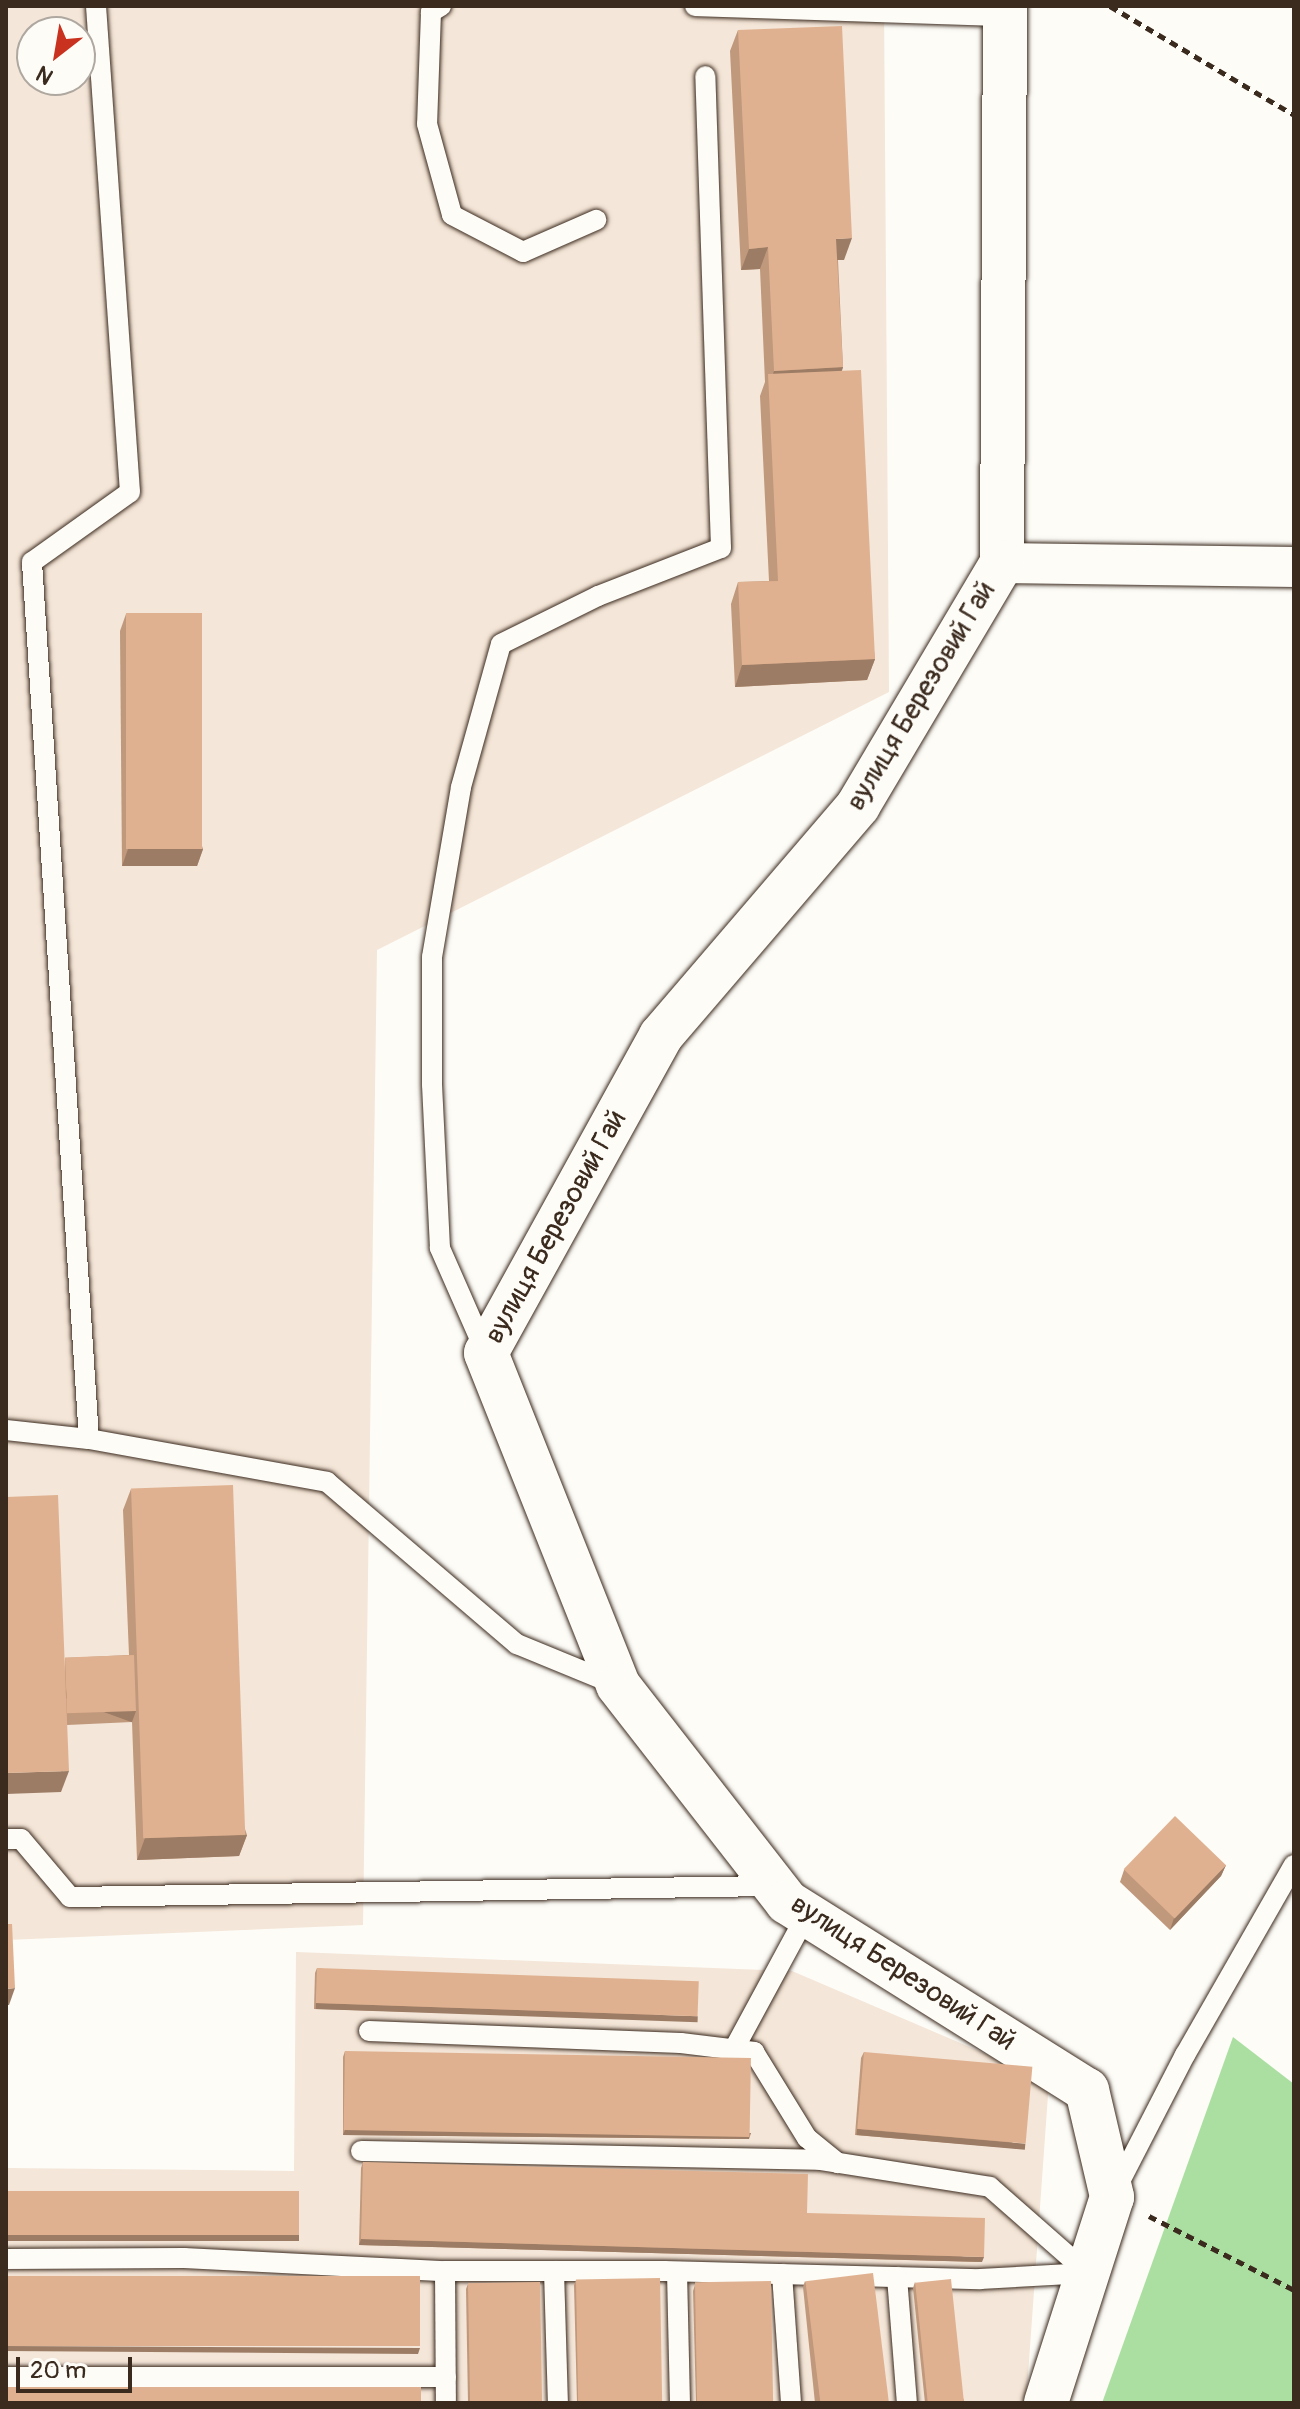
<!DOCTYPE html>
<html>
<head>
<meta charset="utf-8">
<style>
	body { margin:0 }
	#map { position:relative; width:1300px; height:2409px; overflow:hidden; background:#fdfcf7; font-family:Pangolin,sans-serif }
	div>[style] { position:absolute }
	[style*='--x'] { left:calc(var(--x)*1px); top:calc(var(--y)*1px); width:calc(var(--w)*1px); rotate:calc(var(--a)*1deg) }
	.built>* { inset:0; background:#f4e6d8 }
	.green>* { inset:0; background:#abdfa2 }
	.path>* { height:5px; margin-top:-2.5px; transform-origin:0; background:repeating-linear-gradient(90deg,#3b2a1e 0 8px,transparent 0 14px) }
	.roads { filter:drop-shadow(0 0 2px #3b2a1e) drop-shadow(0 0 2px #3b2a1e) }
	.lane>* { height:20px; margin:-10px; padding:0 10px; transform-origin:10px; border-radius:10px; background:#fdfcf7 }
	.street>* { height:40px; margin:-20px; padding:0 20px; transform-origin:20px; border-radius:20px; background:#fdfcf7 }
	.secondary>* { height:44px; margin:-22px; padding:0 22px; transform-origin:22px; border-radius:22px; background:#fdfcf7 }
	.wall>* { inset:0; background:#c0987c }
	.shaded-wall>* { inset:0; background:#9c7c65; transform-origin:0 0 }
	.building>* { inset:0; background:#dfb190; transform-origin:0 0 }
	span { translate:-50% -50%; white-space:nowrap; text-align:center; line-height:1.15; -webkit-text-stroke:6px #fdfcf7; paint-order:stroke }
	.street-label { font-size:28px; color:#3b2a1e }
	.frame { position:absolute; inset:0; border:8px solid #3b2a1e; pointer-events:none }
	.north { position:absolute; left:16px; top:16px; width:80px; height:80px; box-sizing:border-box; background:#fdfcf7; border:2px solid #afa8a0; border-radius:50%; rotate:211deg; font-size:22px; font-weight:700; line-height:32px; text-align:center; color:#3b2a1e }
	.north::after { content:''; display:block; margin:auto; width:28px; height:36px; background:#c8321e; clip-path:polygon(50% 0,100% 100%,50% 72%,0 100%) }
	.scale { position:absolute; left:16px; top:2357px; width:116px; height:36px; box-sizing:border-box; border:4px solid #3b2a1e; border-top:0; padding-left:10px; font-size:24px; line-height:28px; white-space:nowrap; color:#3b2a1e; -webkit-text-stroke:6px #fdfcf7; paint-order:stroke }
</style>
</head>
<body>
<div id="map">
	<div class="built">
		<div style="clip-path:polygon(evenodd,6px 6px,884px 6px,889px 692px,377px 950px,363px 1925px,6px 1940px,6px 6px,32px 32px,80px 32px,80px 80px,32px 80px,32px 32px)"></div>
		<div style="clip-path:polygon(296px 1952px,792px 1971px,1049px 2081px,1026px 2403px,6px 2403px,6px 2168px,294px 2171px)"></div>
	</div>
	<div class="green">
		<div style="clip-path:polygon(1233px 2037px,1294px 2084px,1294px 2403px,1102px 2403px)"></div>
	</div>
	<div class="path">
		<div style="--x:1110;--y:6;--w:214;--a:30.6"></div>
		<div style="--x:1149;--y:2216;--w:163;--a:27"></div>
	</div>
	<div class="roads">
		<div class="lane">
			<div style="--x:441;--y:6;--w:12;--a:149"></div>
			<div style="--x:431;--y:12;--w:112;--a:92"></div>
			<div style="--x:427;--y:124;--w:94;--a:74.6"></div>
			<div style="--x:452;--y:215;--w:80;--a:27.5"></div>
			<div style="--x:523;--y:252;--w:80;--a:-23.7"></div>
			<div style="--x:695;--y:6;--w:309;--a:1.9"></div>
			<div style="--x:486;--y:1353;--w:115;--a:-113.7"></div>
			<div style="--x:440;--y:1248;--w:164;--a:-92.8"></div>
			<div style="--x:432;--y:1084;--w:127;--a:-90"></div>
			<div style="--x:432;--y:957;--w:172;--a:-80.3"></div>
			<div style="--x:461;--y:787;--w:148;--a:-74.4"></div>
			<div style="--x:501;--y:644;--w:108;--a:-26.3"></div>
			<div style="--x:598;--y:596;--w:132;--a:-21.3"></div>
			<div style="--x:721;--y:548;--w:472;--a:-91.9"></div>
			<div style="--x:6;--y:1430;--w:83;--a:6.2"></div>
			<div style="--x:89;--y:1439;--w:242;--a:10.2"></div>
			<div style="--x:327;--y:1482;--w:250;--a:40.5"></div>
			<div style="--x:517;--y:1644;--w:105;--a:22.4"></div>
			<div style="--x:89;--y:1439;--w:879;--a:-93.72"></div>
			<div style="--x:32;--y:562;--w:120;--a:-35.5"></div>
			<div style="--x:130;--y:492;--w:487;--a:-94"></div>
			<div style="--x:6;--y:1839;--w:15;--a:0"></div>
			<div style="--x:21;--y:1839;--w:76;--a:49.8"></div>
			<div style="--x:70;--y:1897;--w:702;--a:-0.9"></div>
			<div style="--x:369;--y:2031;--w:312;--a:2.2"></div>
			<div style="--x:681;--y:2043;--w:74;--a:7"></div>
			<div style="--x:754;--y:2052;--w:101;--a:58.4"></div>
			<div style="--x:807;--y:2138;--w:40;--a:39"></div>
			<div style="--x:734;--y:2049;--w:153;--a:-61.6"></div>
			<div style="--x:361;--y:2151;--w:459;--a:1.1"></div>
			<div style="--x:820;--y:2160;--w:172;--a:9"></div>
			<div style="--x:990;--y:2187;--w:130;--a:41.3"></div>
			<div style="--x:1116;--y:2189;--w:151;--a:-62.8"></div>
			<div style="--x:1185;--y:2055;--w:219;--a:-60.2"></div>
			<div style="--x:6;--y:2259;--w:178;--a:-0.3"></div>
			<div style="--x:184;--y:2258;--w:261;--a:2.9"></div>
			<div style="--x:445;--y:2271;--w:219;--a:0"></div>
			<div style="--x:664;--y:2271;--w:316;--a:1.5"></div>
			<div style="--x:980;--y:2279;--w:108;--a:-3.2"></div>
			<div style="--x:445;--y:2271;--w:132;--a:89.6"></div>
			<div style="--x:554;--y:2271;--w:132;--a:88.3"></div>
			<div style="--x:677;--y:2272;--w:131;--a:88.7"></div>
			<div style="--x:782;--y:2274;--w:129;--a:86"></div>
			<div style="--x:897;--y:2277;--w:126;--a:85.5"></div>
			<div style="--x:6;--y:2377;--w:440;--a:0"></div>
		</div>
		<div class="street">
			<div style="--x:1002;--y:563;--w:292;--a:0.8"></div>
		</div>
		<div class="secondary">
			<div style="--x:1005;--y:6;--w:557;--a:90.31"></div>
			<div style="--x:1002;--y:563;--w:282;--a:120.7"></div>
			<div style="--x:858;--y:806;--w:303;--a:130.6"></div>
			<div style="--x:661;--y:1036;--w:362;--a:118.9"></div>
			<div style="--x:486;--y:1353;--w:357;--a:68.3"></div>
			<div style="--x:618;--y:1685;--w:275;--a:52.1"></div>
			<div style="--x:787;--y:1902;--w:354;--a:32.1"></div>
			<div style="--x:1087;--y:2090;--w:110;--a:76.8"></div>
			<div style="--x:1112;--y:2197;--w:216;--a:107.8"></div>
		</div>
	</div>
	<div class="wall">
		<div style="clip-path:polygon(738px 30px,844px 260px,838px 260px,843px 367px,842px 371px,875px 659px,867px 680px,735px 687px,731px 604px,738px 582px,769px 581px,760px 396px,765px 382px,760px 269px,741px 270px,730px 51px)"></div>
		<div style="clip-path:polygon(126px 614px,203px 849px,197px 866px,122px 866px,120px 631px)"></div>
		<div style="clip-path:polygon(131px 1489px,247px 1835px,239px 1856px,137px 1860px,132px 1722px,67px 1725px,61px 1792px,65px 1658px,129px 1655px,123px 1510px)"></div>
		<div style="clip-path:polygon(1226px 1865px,1221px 1876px,1170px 1930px,1120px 1882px,1124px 1870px)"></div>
		<div style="clip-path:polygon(317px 1968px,696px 2020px,314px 2009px,315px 1973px)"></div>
		<div style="clip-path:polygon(345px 2051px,749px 2139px,343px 2135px,343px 2057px)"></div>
		<div style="clip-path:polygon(864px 2052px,1023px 2149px,855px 2135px,861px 2058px)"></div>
		<div style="clip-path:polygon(363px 2162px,807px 2213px,982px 2262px,359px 2245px,361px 2168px)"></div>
		<div style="clip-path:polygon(576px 2280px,662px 2403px,577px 2403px,574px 2285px)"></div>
		<div style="clip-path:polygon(805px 2281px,889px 2403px,815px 2403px,803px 2287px)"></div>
		<div style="clip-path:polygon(915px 2282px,965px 2403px,925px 2403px,913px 2288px)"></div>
		<div style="clip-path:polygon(468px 2284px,542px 2403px,468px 2403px,466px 2289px)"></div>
		<div style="clip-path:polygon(695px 2285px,773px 2403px,696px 2403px,693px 2291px)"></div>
	</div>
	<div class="shaded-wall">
		<div style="clip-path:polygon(852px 238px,844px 260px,829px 260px,836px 239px)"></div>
		<div style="clip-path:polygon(768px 247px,760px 269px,741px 270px,749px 249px)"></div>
		<div style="clip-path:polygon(843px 367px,835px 389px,769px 384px,774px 371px)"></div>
		<div style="clip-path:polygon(875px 659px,867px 680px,735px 687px,742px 665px)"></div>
		<div style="clip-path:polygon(128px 849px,203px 849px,197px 866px,122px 866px)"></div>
		<div style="left:136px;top:1711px;width:12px;height:73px;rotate:110deg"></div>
		<div style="clip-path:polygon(69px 1771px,61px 1792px,6px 1794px,6px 1773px)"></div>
		<div style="clip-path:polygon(247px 1835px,239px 1856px,137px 1860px,145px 1838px)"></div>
		<div style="clip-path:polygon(1226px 1865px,1221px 1876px,1170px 1930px,1174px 1918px)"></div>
		<div style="clip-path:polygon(15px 1988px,9px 2005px,6px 2005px,6px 1989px)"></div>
		<div style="left:316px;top:2003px;width:382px;height:6px;rotate:2deg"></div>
		<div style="left:857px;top:2129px;width:169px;height:6px;rotate:5deg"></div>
		<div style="clip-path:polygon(345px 2130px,751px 2133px,749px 2139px,343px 2135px)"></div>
		<div style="left:6px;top:2235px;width:293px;height:6px"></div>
		<div style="clip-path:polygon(361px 2239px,984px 2257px,982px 2262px,359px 2245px)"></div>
		<div style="clip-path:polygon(6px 2346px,420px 2348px,418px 2354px,6px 2351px)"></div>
	</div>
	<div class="building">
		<div style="clip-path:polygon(842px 26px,852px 238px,836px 239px,843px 367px,774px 371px,768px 247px,749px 249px,738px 30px)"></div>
		<div style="clip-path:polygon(861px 370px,875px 659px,742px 665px,738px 582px,778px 581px,768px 374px)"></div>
		<div style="left:202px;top:613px;width:236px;height:76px;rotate:90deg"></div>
		<div style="left:233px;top:1485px;width:350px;height:102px;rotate:88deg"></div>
		<div style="clip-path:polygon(58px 1495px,69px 1771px,6px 1773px,6px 1497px)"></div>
		<div style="left:134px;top:1655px;width:56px;height:69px;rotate:88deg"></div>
		<div style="left:1175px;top:1816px;width:71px;height:74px;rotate:44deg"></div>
		<div style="clip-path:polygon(6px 1924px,12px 1924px,15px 1988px,6px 1989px)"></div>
		<div style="left:317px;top:1968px;width:382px;height:35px;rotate:2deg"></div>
		<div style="left:345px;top:2051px;width:406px;height:79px;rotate:1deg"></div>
		<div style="left:864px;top:2052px;width:169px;height:77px;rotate:5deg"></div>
		<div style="clip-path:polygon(363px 2162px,808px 2174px,807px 2213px,985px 2218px,984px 2257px,361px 2239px)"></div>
		<div style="left:6px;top:2191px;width:293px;height:44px"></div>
		<div style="left:873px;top:2273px;width:131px;height:68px;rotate:83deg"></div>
		<div style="left:6px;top:2276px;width:414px;height:70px"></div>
		<div style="left:660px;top:2278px;width:125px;height:84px;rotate:89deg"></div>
		<div style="left:951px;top:2279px;width:125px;height:36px;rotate:84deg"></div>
		<div style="left:771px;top:2281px;width:122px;height:76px;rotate:89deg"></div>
		<div style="left:540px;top:2282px;width:121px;height:72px;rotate:89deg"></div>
		<div style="left:421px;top:2387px;width:16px;height:415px;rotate:90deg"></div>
	</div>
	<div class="street-label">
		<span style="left:921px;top:696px;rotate:-59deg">вулиця Березовий Гай</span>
		<span style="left:556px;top:1227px;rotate:-61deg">вулиця Березовий Гай</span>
		<span style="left:903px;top:1973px;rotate:33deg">вулиця Березовий Гай</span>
	</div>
	<div class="frame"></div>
	<div class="north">N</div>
	<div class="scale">20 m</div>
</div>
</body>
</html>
